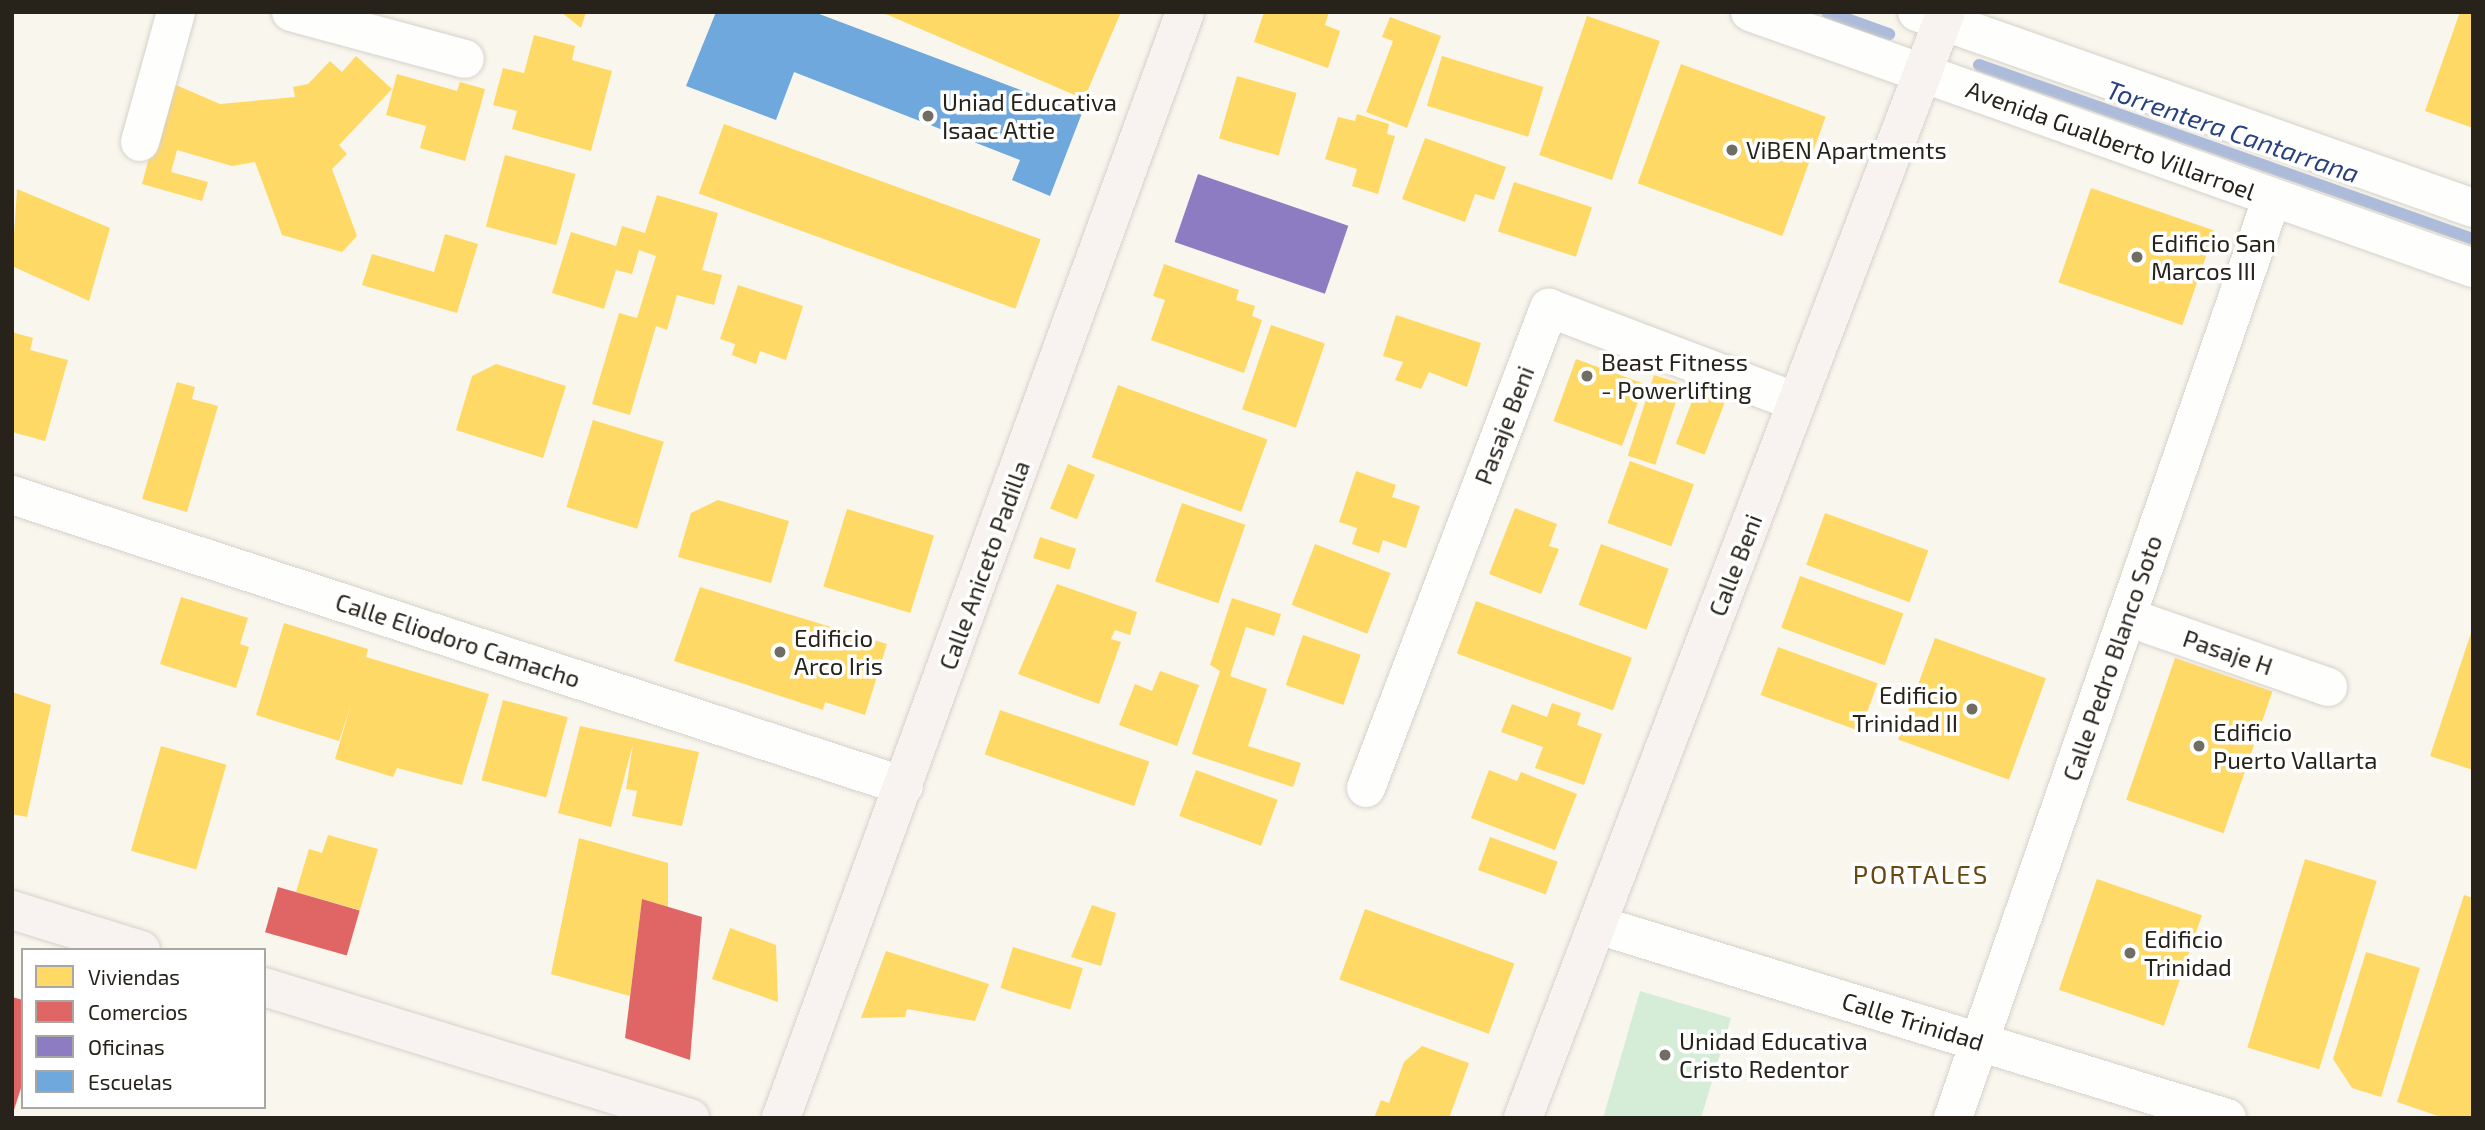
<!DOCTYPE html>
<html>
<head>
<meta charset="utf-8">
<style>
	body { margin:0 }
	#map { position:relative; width:2485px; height:1130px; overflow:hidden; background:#f9f6ee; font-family:"Exo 2",sans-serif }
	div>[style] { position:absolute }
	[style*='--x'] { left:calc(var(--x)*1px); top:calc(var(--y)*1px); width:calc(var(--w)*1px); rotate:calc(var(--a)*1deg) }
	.green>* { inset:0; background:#d5edd7 }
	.homes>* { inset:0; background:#ffd966; transform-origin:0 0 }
	.shops>* { inset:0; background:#e06666; transform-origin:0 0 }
	.offices>* { inset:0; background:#8e7cc3; transform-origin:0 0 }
	.schools>* { inset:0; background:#6fa8dc }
	.stream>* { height:12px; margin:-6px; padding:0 6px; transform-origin:6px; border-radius:6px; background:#acbbda }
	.roads { filter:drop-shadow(0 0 2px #d5d2ca) drop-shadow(0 0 2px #d5d2ca) }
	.minor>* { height:38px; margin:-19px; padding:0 19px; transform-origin:19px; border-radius:19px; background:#fefefc }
	.major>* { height:38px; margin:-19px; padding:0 19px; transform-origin:19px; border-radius:19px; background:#f8f3f1 }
	.dots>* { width:19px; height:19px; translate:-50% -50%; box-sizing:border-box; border:4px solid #fff; border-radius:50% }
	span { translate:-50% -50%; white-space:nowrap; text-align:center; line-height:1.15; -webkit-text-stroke:7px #fff; paint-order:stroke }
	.poi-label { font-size:24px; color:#27231a }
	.left { translate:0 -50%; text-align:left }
	.right { translate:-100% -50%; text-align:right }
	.street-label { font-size:24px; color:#27231a }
	.water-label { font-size:26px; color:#29427d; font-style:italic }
	.neighbourhood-label { font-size:26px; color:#684813; letter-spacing:2px }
	.frame { position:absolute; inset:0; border:14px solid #27231a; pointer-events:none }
	.legend { position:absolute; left:21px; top:948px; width:245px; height:161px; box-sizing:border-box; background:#fff; border:2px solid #a9a7a3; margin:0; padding:9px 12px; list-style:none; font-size:21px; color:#27231a }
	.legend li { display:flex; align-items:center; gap:14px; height:35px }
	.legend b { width:35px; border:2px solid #a9a7a3 }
</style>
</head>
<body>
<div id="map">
	<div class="green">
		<div style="clip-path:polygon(1640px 991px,1731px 1018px,1701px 1118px,1603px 1118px)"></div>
	</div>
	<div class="homes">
		<div style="clip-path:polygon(561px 12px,586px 12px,581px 28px)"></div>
		<div style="clip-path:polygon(881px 12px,1121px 12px,1084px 99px)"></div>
		<div style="clip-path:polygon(1264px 12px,1329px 12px,1325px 25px,1340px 31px,1328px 68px,1254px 42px)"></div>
		<div style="clip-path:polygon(2460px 12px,2473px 12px,2473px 128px,2425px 111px)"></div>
		<div style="left:1587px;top:16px;width:77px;height:147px;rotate:19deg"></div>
		<div style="clip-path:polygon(1390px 17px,1441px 36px,1407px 128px,1366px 112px,1393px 41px,1382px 37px)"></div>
		<div style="clip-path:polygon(534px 35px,575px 46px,572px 60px,612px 71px,591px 151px,512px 129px,517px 111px,493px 105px,503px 68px,524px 73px)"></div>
		<div style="clip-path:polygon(356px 56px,392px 89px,339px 145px,347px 154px,332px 169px,357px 236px,342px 252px,282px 235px,255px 162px,232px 166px,177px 150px,171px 172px,208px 182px,202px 201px,142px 184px,169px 82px,220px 104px,295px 97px,293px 87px,308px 84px,330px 61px,342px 72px)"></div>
		<div style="left:1442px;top:56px;width:106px;height:52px;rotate:17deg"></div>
		<div style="left:1681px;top:64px;width:154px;height:127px;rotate:20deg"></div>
		<div style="clip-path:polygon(397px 74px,457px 91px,460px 82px,485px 89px,465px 161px,420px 148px,426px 126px,386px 115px)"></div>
		<div style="left:1237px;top:76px;width:62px;height:65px;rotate:16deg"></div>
		<div style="clip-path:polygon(1357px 114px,1389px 124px,1387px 134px,1395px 136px,1378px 194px,1352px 186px,1357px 169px,1325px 159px,1338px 117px,1355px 121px)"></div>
		<div style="left:724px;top:124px;width:337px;height:74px;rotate:20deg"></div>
		<div style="clip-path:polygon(1425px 138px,1506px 167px,1494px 200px,1475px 194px,1465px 222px,1402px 199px)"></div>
		<div style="left:505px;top:155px;width:73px;height:74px;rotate:15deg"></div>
		<div style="left:1514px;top:182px;width:82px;height:52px;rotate:18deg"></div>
		<div style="left:2091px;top:188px;width:131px;height:100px;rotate:19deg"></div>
		<div style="clip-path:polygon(17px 189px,110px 228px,89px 301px,12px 266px)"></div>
		<div style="clip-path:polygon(657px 195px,718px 213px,702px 270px,722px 275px,714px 305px,677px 295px,667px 330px,656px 326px,630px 415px,592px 404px,619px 313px,637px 318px,656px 256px,639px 250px,632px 274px,616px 270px,604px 309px,552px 293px,571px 232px,616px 246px,622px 226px,645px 233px)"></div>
		<div style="clip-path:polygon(445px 234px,478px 244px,457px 313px,362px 285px,372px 254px,434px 272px)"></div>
		<div style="clip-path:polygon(1164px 264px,1239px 290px,1236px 300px,1255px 306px,1252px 316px,1262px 320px,1244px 373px,1151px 340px,1165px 300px,1153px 296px)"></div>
		<div style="clip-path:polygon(738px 285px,803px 306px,786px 360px,760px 351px,756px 364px,732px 355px,735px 344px,720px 339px)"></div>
		<div style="clip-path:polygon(1396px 315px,1481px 343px,1467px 387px,1429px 372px,1421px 389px,1395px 380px,1403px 362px,1383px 356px)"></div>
		<div style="left:1271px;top:325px;width:57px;height:89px;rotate:19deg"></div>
		<div style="clip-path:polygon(12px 332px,33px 338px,30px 350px,68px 360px,45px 441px,12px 432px)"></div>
		<div style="left:1576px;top:359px;width:73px;height:66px;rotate:20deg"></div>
		<div style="clip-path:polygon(496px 364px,566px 386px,543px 458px,456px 430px,472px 376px)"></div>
		<div style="left:1654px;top:375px;width:29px;height:85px;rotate:18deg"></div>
		<div style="clip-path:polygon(177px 382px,195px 387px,192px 399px,218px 406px,187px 512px,142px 499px)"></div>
		<div style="left:1699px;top:383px;width:31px;height:65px;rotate:21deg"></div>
		<div style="left:1118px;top:385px;width:159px;height:77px;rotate:20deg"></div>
		<div style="left:593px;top:420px;width:74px;height:91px;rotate:17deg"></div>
		<div style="left:1630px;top:461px;width:68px;height:66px;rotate:20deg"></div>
		<div style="left:1068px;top:464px;width:29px;height:48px;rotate:22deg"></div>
		<div style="clip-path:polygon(1356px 471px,1396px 485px,1392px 497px,1420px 506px,1406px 548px,1383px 540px,1379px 553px,1352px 544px,1357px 528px,1339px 522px)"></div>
		<div style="clip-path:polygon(718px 500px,789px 521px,771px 583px,678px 557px,691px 513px)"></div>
		<div style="left:1182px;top:503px;width:67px;height:83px;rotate:19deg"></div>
		<div style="clip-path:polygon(1515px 508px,1557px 524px,1549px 546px,1559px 549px,1541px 594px,1489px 574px)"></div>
		<div style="left:847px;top:509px;width:91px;height:81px;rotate:17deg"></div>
		<div style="left:1825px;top:513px;width:110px;height:55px;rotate:20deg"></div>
		<div style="left:1040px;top:537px;width:38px;height:22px;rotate:18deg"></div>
		<div style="left:1315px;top:544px;width:81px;height:65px;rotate:21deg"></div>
		<div style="left:1601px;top:544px;width:72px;height:65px;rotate:20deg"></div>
		<div style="left:1800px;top:576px;width:110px;height:55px;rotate:20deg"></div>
		<div style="clip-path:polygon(1057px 584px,1137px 612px,1130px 635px,1115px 630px,1111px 639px,1121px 642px,1099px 704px,1018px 674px)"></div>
		<div style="clip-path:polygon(700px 587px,887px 644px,865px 715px,825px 702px,823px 710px,674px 661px)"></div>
		<div style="clip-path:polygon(181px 597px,248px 618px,240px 644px,249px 647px,236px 688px,160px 664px)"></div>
		<div style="clip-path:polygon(1232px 598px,1281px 614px,1274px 636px,1246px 627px,1230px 676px,1267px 689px,1248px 746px,1301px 763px,1293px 787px,1192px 754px,1220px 671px,1210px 665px)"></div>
		<div style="left:1476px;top:601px;width:166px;height:56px;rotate:20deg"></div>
		<div style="clip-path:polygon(284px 623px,368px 649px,366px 657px,489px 694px,462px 785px,397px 768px,393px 777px,335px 759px,351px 705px,339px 741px,256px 715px)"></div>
		<div style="clip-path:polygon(2472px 630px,2473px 630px,2473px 770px,2430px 756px)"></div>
		<div style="left:1303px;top:635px;width:61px;height:53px;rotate:19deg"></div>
		<div style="left:1935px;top:638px;width:118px;height:108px;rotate:20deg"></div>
		<div style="left:1778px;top:647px;width:106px;height:51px;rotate:20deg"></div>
		<div style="left:2175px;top:658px;width:103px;height:150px;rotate:19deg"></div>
		<div style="clip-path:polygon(1160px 671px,1199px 685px,1177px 746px,1119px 725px,1135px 684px,1152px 691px)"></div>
		<div style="clip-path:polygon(12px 692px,51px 705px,27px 817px,12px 814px)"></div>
		<div style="left:503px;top:700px;width:67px;height:83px;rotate:15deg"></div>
		<div style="clip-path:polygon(1552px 703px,1581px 713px,1577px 725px,1602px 734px,1584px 785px,1535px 768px,1543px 747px,1501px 732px,1512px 704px,1547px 717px)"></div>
		<div style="left:1000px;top:710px;width:158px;height:47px;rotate:19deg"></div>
		<div style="clip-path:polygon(580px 726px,699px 752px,682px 826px,632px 816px,637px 791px,626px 789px,633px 744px,611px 827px,558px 813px)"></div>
		<div style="left:161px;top:746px;width:68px;height:109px;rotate:16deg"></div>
		<div style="left:1196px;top:770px;width:87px;height:49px;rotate:20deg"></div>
		<div style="clip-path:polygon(1489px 770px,1517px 781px,1521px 772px,1577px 794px,1555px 850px,1471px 818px)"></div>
		<div style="clip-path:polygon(328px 835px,378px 849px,360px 910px,296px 892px,309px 849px,322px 853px)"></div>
		<div style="left:1490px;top:837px;width:72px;height:35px;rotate:20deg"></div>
		<div style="clip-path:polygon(579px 838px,668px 863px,668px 907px,642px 899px,630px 996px,551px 974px)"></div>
		<div style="left:2305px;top:859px;width:75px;height:197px;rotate:17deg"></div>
		<div style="left:2097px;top:879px;width:111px;height:117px;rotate:19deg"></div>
		<div style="clip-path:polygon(2464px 895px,2473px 898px,2473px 1118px,2444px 1118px,2397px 1102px)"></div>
		<div style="clip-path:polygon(1092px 905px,1116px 913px,1101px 966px,1071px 957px)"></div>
		<div style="left:1365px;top:909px;width:159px;height:75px;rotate:20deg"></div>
		<div style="clip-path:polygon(730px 928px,776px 945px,778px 1002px,712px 979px)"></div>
		<div style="left:1013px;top:947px;width:73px;height:43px;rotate:17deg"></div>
		<div style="clip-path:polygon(886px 951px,989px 984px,975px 1021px,907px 1009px,905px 1017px,861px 1018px)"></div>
		<div style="clip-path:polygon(2366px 952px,2420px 968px,2381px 1097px,2352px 1088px,2333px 1059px)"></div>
		<div style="clip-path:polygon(1422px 1046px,1469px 1063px,1449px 1118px,1374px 1118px,1381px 1100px,1389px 1103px,1404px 1062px)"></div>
	</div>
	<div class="shops">
		<div style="left:278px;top:887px;width:85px;height:47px;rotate:16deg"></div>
		<div style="clip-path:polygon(642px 899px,702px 917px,690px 1060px,625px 1038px)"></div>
		<div style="clip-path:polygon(12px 997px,23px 1000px,23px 1082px,13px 1113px)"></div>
	</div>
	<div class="offices">
		<div style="left:1198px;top:174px;width:159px;height:72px;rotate:19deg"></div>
	</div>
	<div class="schools">
		<div style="clip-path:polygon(716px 12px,814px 12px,1082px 113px,1050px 196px,1012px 180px,1020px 160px,794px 72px,776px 120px,686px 86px)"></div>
	</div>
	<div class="stream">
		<div style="--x:1827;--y:12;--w:66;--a:19.5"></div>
		<div style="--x:1979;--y:65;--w:524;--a:19.4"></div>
	</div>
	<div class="roads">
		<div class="minor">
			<div style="--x:291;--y:12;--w:180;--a:15.1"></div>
			<div style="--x:1750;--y:12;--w:767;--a:19.5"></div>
			<div style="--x:1917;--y:12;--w:590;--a:19.42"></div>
			<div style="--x:140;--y:142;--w:135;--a:-74.5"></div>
			<div style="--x:12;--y:495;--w:938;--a:18.07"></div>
			<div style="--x:2127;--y:617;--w:213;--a:19.2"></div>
			<div style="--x:1366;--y:788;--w:514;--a:-69.13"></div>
			<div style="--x:1549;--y:308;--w:264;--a:20.8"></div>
			<div style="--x:1598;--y:925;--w:658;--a:17.06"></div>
			<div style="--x:1953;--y:1118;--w:974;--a:-70.88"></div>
		</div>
		<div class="major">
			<div style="--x:12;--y:910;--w:135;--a:17.2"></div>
			<div style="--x:264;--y:987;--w:446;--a:17.1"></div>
			<div style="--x:781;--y:1118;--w:1177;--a:-69.93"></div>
			<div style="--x:1523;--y:1118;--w:1184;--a:-69.07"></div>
		</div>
	</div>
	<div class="dots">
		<div style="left:928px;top:116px;background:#706d64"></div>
		<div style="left:1732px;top:150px;background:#706d64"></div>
		<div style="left:2137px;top:257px;background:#706d64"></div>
		<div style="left:1587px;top:376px;background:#706d64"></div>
		<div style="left:780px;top:652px;background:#706d64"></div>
		<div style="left:1972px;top:709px;background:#706d64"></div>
		<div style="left:2199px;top:746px;background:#706d64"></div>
		<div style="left:2130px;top:953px;background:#706d64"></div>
		<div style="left:1665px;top:1055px;background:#706d64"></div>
	</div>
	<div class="poi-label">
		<span class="left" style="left:942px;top:116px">Uniad Educativa<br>Isaac Attie</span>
		<span class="left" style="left:1746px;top:150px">ViBEN Apartments</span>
		<span class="left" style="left:2151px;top:257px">Edificio San<br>Marcos III</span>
		<span class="left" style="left:1601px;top:376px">Beast Fitness<br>- Powerlifting</span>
		<span class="left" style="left:794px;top:652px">Edificio<br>Arco Iris</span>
		<span class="right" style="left:1958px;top:709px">Edificio<br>Trinidad II</span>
		<span class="left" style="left:2213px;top:746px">Edificio<br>Puerto Vallarta</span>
		<span class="left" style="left:2144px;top:953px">Edificio<br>Trinidad</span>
		<span class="left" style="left:1679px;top:1055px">Unidad Educativa<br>Cristo Redentor</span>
	</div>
	<div class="street-label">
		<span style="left:2111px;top:140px;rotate:20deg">Avenida Gualberto Villarroel</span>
		<span style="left:1504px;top:425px;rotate:-69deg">Pasaje Beni</span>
		<span style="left:984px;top:565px;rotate:-70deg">Calle Aniceto Padilla</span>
		<span style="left:1735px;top:565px;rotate:-69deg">Calle Beni</span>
		<span style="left:458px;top:640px;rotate:18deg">Calle Eliodoro Camacho</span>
		<span style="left:2228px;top:652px;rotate:19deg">Pasaje H</span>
		<span style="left:2112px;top:658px;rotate:-71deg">Calle Pedro Blanco Soto</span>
		<span style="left:1913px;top:1021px;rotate:17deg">Calle Trinidad</span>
	</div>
	<div class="water-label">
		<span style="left:2233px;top:131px;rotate:19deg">Torrentera Cantarrana</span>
	</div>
	<div class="neighbourhood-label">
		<span style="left:1921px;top:874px">PORTALES</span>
	</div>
	<div class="frame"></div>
	<ul class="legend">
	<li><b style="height:19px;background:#ffd966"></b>Viviendas</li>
	<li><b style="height:19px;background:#e06666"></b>Comercios</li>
	<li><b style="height:19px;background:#8e7cc3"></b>Oficinas</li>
	<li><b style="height:19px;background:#6fa8dc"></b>Escuelas</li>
	</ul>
</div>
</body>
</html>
